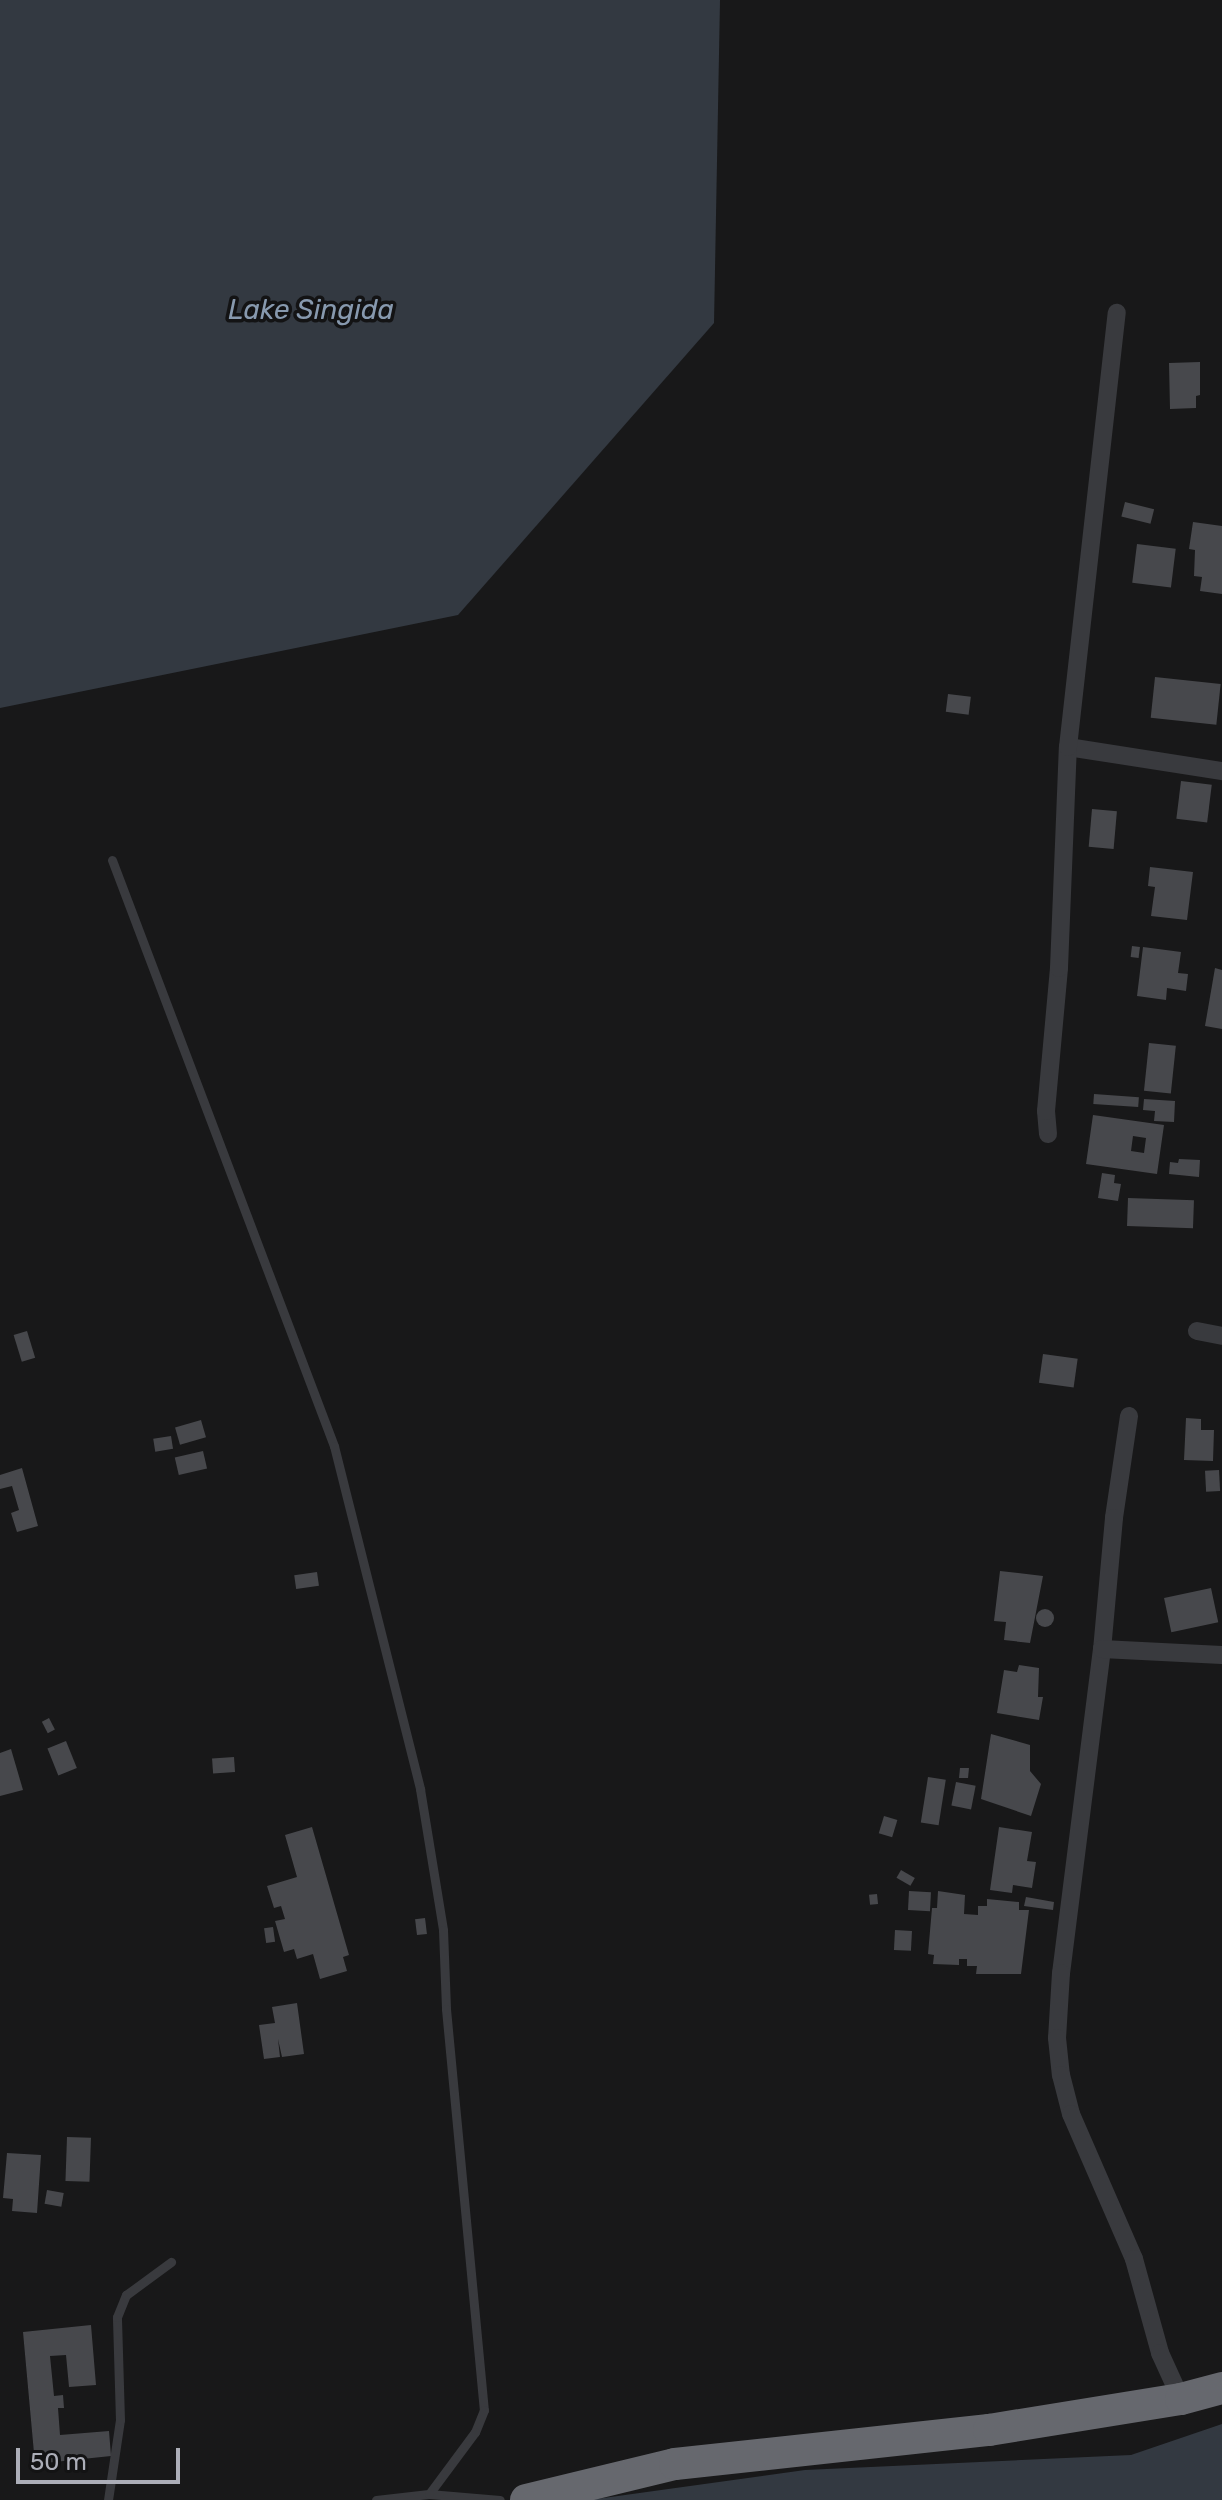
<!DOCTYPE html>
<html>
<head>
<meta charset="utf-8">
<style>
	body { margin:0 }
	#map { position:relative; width:1222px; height:2500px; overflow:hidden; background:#181819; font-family:Rubik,sans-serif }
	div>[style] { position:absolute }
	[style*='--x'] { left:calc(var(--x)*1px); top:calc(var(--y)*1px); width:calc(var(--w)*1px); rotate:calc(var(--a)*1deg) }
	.water>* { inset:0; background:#333941 }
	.building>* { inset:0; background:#47484c; transform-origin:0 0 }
	.round { border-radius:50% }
	.lane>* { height:9px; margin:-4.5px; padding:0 4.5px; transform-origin:4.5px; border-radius:4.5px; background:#393a3e }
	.street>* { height:18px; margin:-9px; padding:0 9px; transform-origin:9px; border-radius:9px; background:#393a3e }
	.highway>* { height:32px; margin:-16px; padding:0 16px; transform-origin:16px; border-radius:16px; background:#66686e }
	span { translate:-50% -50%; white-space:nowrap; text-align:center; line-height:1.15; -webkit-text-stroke:7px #131314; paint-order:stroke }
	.water-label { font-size:28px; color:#8799ae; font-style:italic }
	.scale { position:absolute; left:16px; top:2448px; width:164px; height:36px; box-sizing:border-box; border:4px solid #acaeb8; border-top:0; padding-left:10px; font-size:24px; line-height:28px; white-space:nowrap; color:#acaeb8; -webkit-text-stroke:6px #131314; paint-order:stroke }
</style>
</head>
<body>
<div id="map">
	<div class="water">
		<div style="clip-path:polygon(0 0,720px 0,714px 323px,458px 615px,0 708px)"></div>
		<div style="clip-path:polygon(1222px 2424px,1222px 2500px,589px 2500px,805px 2470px,1131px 2455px)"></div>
	</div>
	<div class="building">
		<div style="clip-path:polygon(1200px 362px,1200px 395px,1196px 396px,1196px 408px,1170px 409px,1169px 363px)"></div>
		<div style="left:1125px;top:502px;width:30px;height:15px;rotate:14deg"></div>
		<div style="clip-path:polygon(1193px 522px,1222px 526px,1222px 594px,1200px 591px,1202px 577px,1194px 576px,1195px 550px,1189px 549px)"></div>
		<div style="left:1137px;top:544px;width:39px;height:39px;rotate:7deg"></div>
		<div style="left:1155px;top:677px;width:66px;height:41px;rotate:6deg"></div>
		<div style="left:948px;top:694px;width:23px;height:18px;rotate:7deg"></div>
		<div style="left:1181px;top:781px;width:31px;height:38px;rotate:7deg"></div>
		<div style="left:1092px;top:809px;width:25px;height:38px;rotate:5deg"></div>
		<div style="clip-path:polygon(1150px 867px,1193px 872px,1187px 920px,1151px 916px,1155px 887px,1148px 886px)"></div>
		<div style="left:1132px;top:946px;width:8px;height:11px;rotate:7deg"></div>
		<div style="clip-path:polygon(1143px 947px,1181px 952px,1178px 973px,1188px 974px,1186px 991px,1167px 988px,1166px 1000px,1137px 996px)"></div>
		<div style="clip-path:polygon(1215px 968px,1222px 970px,1222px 1029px,1205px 1026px)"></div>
		<div style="left:1149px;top:1043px;width:27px;height:48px;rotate:6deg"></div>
		<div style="left:1094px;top:1094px;width:45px;height:10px;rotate:4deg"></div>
		<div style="clip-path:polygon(1144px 1099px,1175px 1101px,1174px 1122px,1154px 1121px,1155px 1111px,1143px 1110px)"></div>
		<div style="clip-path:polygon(evenodd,1093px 1115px,1164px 1125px,1157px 1174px,1086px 1164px,1093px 1115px,1133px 1136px,1146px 1138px,1144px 1153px,1131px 1151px,1133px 1136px)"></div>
		<div style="clip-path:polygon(1179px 1159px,1200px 1160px,1199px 1177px,1169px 1174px,1170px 1162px,1178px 1163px)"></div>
		<div style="clip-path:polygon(1102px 1173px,1115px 1175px,1114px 1183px,1121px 1184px,1118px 1201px,1098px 1198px)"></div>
		<div style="left:1128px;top:1198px;width:66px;height:28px;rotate:2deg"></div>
		<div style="left:27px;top:1331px;width:28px;height:14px;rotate:73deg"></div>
		<div style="left:1043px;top:1354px;width:35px;height:29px;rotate:8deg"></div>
		<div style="clip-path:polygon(1186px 1418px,1201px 1419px,1201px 1430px,1214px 1430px,1213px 1461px,1184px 1460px)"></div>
		<div style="left:201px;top:1420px;width:18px;height:27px;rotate:74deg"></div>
		<div style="left:171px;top:1436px;width:13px;height:18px;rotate:81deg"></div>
		<div style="left:203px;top:1451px;width:18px;height:29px;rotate:77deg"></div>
		<div style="clip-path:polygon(22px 1468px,38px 1526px,17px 1532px,11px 1513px,19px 1510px,12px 1486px,0 1489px,0 1475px)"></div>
		<div style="left:1219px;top:1470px;width:21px;height:14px;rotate:87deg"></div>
		<div style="clip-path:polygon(1000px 1571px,1043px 1576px,1030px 1643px,1004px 1640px,1006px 1622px,994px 1621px)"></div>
		<div style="left:317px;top:1572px;width:14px;height:23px;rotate:82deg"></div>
		<div style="left:1211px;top:1588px;width:35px;height:48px;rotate:78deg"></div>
		<div class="round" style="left:1036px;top:1609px;width:18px;height:18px"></div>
		<div style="clip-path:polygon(1019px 1665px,1039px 1668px,1038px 1697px,1043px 1697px,1039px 1720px,997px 1713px,1004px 1670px,1017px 1672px)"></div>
		<div style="left:49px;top:1718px;width:13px;height:8px;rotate:63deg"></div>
		<div style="clip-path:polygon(991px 1734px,1030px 1745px,1030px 1771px,1041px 1784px,1031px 1816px,981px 1799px)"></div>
		<div style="left:66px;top:1741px;width:29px;height:20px;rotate:68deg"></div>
		<div style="clip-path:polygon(11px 1749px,23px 1790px,0 1796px,0 1753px)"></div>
		<div style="left:234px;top:1757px;width:15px;height:22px;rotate:86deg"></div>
		<div style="clip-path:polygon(960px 1768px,969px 1768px,968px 1778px,959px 1778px)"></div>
		<div style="left:928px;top:1777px;width:18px;height:46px;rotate:9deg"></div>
		<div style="left:956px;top:1782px;width:20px;height:24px;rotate:11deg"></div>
		<div style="left:884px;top:1816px;width:14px;height:18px;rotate:17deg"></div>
		<div style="clip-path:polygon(312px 1827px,349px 1955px,343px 1957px,347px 1971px,320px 1979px,313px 1954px,297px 1959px,294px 1949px,284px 1952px,275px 1921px,285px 1919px,281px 1906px,274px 1908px,267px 1886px,297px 1877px,285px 1835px)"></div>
		<div style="clip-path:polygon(999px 1827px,1032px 1832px,1027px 1861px,1036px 1862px,1032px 1888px,1013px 1885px,1012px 1893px,990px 1890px)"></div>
		<div style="left:901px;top:1870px;width:16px;height:9px;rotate:30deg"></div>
		<div style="left:909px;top:1891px;width:22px;height:19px;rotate:3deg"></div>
		<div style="clip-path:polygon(938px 1891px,965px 1895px,964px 1914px,978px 1915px,978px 1906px,987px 1906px,987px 1899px,1019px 1902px,1019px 1910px,1029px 1910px,1021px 1974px,976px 1974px,977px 1966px,967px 1966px,967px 1959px,959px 1959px,959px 1965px,933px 1964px,934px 1955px,928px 1954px,932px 1908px,937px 1908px)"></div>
		<div style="left:877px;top:1894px;width:10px;height:8px;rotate:84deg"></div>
		<div style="clip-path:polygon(1026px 1897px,1054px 1902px,1053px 1910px,1024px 1906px)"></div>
		<div style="left:425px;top:1918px;width:16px;height:10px;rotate:83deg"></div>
		<div style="left:273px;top:1927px;width:15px;height:9px;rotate:82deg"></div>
		<div style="left:895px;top:1930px;width:17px;height:20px;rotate:3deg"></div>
		<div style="clip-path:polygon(297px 2003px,304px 2054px,282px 2057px,278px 2039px,280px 2057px,264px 2059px,259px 2025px,275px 2023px,272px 2007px)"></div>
		<div style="left:67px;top:2137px;width:24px;height:44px;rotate:2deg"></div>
		<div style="clip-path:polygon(7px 2153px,41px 2155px,37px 2213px,12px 2211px,13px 2199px,3px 2198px)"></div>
		<div style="left:47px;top:2190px;width:17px;height:14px;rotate:10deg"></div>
		<div style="clip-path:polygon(91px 2325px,96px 2385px,69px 2387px,66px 2355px,50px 2356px,54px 2396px,63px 2395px,64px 2408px,58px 2408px,60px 2435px,109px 2431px,111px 2456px,35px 2464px,23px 2332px)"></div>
	</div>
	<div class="lane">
		<div style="--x:112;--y:860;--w:627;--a:69.25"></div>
		<div style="--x:334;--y:1446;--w:354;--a:75.9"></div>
		<div style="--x:420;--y:1789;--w:143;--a:80.7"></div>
		<div style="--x:443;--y:1930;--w:79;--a:87.8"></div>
		<div style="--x:446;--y:2009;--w:403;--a:84.6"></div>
		<div style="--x:484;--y:2410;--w:24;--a:112"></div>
		<div style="--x:475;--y:2432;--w:77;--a:126.6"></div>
		<div style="--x:108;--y:2500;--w:81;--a:-81.5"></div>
		<div style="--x:120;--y:2420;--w:103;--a:-91.7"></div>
		<div style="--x:117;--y:2317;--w:24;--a:-68"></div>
		<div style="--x:126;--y:2295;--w:56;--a:-36.3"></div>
		<div style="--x:376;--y:2500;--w:53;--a:-6.5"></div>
		<div style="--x:429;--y:2494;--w:71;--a:4.8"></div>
	</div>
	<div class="street">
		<div style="--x:1068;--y:747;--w:156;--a:8.9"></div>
		<div style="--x:1048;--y:1134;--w:23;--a:-95"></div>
		<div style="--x:1046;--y:1111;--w:144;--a:-84.8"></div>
		<div style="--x:1059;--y:968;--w:221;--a:-87.7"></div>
		<div style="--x:1068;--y:747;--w:437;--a:-83.6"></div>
		<div style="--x:1197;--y:1331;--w:25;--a:11"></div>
		<div style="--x:1129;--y:1416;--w:103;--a:98.4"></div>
		<div style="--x:1114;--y:1518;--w:132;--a:95.2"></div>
		<div style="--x:1102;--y:1649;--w:327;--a:97.2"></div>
		<div style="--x:1061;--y:1973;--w:65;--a:93.5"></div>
		<div style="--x:1057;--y:2038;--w:37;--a:84"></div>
		<div style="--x:1061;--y:2075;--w:40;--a:75.6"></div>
		<div style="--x:1071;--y:2114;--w:158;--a:66.5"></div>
		<div style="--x:1134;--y:2259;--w:98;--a:74.5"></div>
		<div style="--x:1160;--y:2353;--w:51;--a:65.5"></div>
		<div style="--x:1102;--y:1649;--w:120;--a:2.9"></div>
	</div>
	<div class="highway">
		<div style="--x:526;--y:2500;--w:153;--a:-13.6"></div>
		<div style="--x:675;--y:2464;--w:316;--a:-6.2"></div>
		<div style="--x:989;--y:2430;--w:194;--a:-9.2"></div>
		<div style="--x:1181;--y:2399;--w:42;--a:-15"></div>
	</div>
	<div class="water-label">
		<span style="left:311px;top:310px">Lake Singida</span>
	</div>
	<div class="scale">50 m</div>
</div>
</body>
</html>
